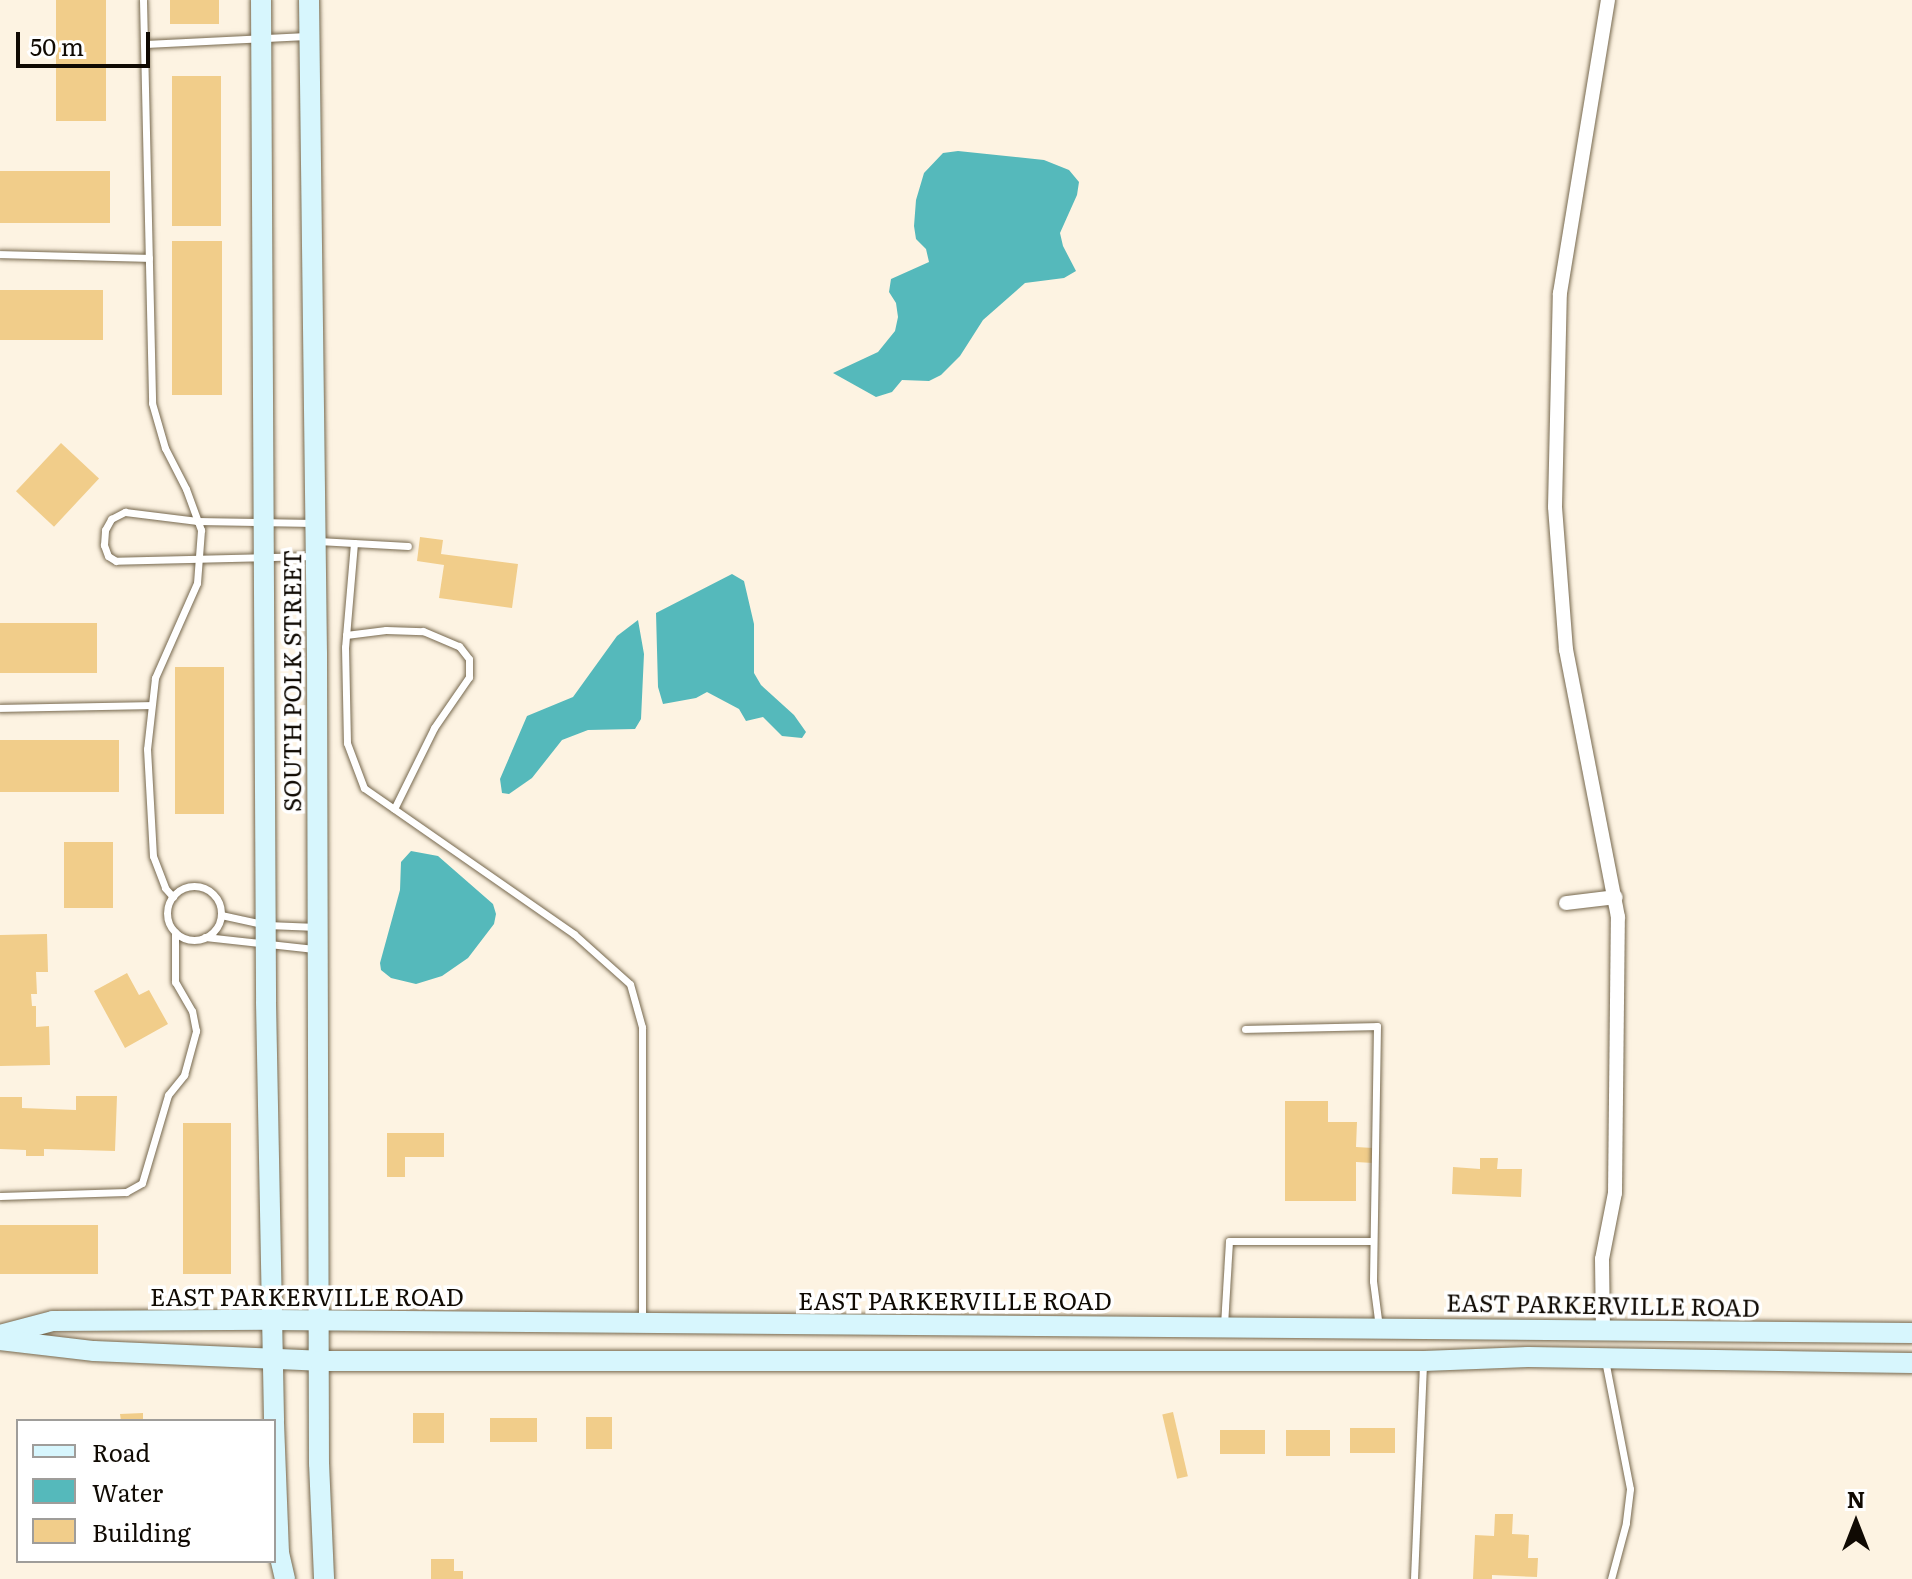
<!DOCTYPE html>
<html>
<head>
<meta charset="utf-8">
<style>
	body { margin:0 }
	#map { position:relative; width:1912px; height:1579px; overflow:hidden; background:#fdf3e2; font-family:Literata,serif }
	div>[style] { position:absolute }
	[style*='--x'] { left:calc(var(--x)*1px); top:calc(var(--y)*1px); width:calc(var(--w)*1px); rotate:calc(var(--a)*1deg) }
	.water>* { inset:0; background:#55b9bb }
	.building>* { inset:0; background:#f1cd8a; transform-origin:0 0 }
	.roads { filter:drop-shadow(0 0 2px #76684e) drop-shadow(0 0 2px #76684e) }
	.lane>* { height:7px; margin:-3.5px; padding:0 3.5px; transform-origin:3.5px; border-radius:3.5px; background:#fff }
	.lane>.ring { margin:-3.5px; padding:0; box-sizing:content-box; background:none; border:7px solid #fff; border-radius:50% }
	.street>* { height:14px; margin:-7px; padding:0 7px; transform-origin:7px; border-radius:7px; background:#fff }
	.secondary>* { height:20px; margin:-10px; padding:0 10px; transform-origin:10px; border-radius:10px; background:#d7f6fd }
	span { translate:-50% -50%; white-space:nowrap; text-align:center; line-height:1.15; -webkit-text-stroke:7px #fff; paint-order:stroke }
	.street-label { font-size:24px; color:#100a03 }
	.legend { position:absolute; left:16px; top:1419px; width:260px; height:144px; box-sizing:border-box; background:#fff; border:2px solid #9f9d9a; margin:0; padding:10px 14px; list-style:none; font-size:24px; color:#100a03 }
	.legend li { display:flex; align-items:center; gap:16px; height:40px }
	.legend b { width:40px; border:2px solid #9f9d9a }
	.north { position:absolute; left:1816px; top:1483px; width:80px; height:80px; -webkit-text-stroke:6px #fff; paint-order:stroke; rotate:0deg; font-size:22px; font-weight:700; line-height:32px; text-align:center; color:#100a03 }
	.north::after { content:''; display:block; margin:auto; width:28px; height:36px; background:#100a03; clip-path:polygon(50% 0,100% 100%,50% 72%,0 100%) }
	.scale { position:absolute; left:16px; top:32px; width:134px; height:36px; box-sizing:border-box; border:4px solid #100a03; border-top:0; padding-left:10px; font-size:24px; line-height:28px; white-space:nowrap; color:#100a03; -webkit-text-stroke:6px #fff; paint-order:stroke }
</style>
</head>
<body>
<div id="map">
	<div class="water">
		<div style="clip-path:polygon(958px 151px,1044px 160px,1069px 170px,1079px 182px,1077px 195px,1060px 233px,1063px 246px,1076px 271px,1064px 278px,1025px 283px,983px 320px,960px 356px,941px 375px,929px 381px,902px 380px,892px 392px,876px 397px,833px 373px,878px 352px,895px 331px,898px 317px,896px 303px,889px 292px,891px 279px,929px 262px,926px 249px,916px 239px,914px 226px,916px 200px,924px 173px,943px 153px)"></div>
		<div style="clip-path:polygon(732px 574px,744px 581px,754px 624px,754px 673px,761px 685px,794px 715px,806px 732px,802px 738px,782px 736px,763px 717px,746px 721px,739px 709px,707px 692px,696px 698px,663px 704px,658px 687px,656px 613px)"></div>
		<div style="clip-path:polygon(638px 620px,644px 654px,641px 719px,635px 729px,588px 730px,562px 740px,532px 778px,509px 794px,502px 793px,500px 779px,527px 716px,573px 697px,617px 636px)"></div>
		<div style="clip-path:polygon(411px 851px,438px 856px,493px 904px,496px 914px,494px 924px,468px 958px,442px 976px,416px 984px,391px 978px,381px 970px,380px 963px,400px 890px,401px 862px)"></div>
	</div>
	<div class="building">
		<div style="left:56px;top:0;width:50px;height:121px"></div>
		<div style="left:170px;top:0;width:49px;height:24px"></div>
		<div style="left:172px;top:76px;width:49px;height:150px"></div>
		<div style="left:0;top:171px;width:110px;height:52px"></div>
		<div style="left:172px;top:241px;width:50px;height:154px"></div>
		<div style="left:103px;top:290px;width:50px;height:103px;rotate:90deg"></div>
		<div style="left:61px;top:443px;width:52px;height:66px;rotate:43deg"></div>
		<div style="clip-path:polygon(420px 537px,443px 540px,441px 554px,518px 564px,512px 608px,439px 598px,444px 565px,417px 561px)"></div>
		<div style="left:97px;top:623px;width:50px;height:97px;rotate:90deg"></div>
		<div style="left:175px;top:667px;width:49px;height:147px"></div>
		<div style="left:119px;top:740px;width:52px;height:119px;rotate:90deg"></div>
		<div style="left:64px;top:842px;width:49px;height:66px"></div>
		<div style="clip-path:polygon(47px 934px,48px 972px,36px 972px,37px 994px,31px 994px,32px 1006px,36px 1006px,36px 1027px,49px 1026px,50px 1065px,0 1066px,0 935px)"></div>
		<div style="clip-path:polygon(127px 973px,139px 995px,149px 990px,168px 1024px,125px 1048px,94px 991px)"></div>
		<div style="clip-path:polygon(76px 1096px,117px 1096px,115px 1151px,44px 1149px,44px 1156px,26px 1156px,26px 1150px,0 1149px,0 1097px,22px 1097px,22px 1108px,76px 1110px)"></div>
		<div style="clip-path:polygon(1285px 1101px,1328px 1101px,1328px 1122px,1357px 1122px,1356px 1147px,1373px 1148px,1373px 1163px,1356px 1162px,1356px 1201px,1285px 1201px)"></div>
		<div style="left:183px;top:1123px;width:48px;height:151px"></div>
		<div style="clip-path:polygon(387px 1133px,444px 1133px,444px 1157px,405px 1157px,405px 1177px,387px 1177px)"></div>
		<div style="clip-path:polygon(1480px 1158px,1498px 1158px,1497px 1169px,1522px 1169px,1521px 1197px,1452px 1194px,1453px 1167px,1480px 1169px)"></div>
		<div style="left:0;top:1225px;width:98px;height:49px"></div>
		<div style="left:1173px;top:1412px;width:66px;height:11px;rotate:77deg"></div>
		<div style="clip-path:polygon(143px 1413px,143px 1421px,121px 1421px,120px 1414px)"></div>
		<div style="left:413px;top:1413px;width:31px;height:30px"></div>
		<div style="left:586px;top:1417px;width:26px;height:32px"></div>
		<div style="left:490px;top:1418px;width:47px;height:24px"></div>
		<div style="left:1350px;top:1428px;width:45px;height:25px"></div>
		<div style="left:1220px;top:1430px;width:45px;height:24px"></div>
		<div style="left:1286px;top:1430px;width:44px;height:26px"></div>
		<div style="clip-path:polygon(1495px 1514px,1513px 1514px,1512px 1534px,1529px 1535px,1528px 1558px,1538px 1558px,1537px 1577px,1492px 1575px,1492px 1579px,1473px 1579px,1475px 1535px,1494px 1536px)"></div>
		<div style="clip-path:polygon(431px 1559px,454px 1559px,454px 1571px,463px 1571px,463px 1579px,431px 1579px)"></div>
	</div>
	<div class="roads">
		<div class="lane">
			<div style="--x:143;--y:0;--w:403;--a:88.7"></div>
			<div style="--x:152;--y:403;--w:47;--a:73.9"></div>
			<div style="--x:165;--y:448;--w:46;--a:62.9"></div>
			<div style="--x:186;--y:489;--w:44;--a:69.9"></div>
			<div style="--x:201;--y:530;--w:53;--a:94.3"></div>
			<div style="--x:197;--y:583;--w:104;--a:113.9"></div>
			<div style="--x:155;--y:678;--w:71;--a:96.4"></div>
			<div style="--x:147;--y:749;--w:107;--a:86.8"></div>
			<div style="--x:153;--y:856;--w:34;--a:69"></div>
			<div style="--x:165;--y:888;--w:12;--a:48"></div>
			<div style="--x:144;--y:44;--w:164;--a:-2.8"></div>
			<div style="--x:0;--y:254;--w:149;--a:1.5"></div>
			<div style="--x:318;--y:541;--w:90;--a:3.2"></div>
			<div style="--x:354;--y:543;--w:104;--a:94.9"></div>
			<div style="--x:345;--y:647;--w:96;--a:88.8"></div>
			<div style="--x:347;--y:743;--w:48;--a:69.3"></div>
			<div style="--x:364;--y:788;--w:256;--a:34.8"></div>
			<div style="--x:574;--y:934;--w:75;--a:41.8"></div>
			<div style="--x:630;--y:984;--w:45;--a:74.4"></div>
			<div style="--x:642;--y:1027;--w:293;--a:90"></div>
			<div style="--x:314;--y:556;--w:198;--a:178.6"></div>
			<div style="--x:116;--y:561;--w:9;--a:-148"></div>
			<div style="--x:108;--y:556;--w:12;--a:-110"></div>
			<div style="--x:104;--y:545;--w:15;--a:-86"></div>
			<div style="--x:105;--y:530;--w:13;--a:-61"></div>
			<div style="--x:111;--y:519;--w:16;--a:-27"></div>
			<div style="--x:125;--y:512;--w:73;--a:7.1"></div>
			<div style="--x:197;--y:521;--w:117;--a:1"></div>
			<div style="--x:346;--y:635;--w:40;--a:-7.1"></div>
			<div style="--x:386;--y:630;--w:37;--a:2"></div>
			<div style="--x:423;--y:631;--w:39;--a:23"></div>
			<div style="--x:459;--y:646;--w:16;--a:52"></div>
			<div style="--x:469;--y:659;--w:18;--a:90"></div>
			<div style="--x:469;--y:677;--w:62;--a:124.5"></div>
			<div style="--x:434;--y:728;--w:90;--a:116.3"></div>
			<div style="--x:0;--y:708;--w:151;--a:-1.1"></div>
			<div class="ring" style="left:167px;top:886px;width:47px;height:47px"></div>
			<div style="--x:221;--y:915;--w:47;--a:12.3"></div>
			<div style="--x:267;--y:925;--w:50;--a:2.3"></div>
			<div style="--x:205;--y:937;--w:110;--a:6.3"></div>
			<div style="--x:1245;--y:1029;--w:132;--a:-1.3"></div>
			<div style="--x:1377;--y:1026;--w:255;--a:90.9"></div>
			<div style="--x:1373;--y:1281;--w:46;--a:82.6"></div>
			<div style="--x:0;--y:1196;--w:126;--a:-1.8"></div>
			<div style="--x:126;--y:1192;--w:18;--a:-29"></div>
			<div style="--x:142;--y:1183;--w:92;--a:-73.5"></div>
			<div style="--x:168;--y:1095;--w:26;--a:-51"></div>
			<div style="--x:184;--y:1075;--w:46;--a:-74.7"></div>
			<div style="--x:196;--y:1031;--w:20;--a:-101"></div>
			<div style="--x:192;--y:1011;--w:34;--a:-120"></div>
			<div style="--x:175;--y:982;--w:50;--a:-90"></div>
			<div style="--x:1224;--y:1325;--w:84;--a:-86.6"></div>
			<div style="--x:1229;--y:1241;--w:144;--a:0"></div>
			<div style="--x:1605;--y:1360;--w:131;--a:79"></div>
			<div style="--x:1630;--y:1489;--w:34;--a:97"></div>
			<div style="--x:1626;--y:1523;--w:58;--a:105"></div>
			<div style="--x:1414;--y:1579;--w:216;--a:-87.6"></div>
		</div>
		<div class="street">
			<div style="--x:1566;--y:903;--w:50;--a:-6.8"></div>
			<div style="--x:1603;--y:1331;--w:72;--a:-90.8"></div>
			<div style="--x:1602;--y:1259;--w:67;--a:-78.9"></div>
			<div style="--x:1615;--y:1193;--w:276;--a:-89.4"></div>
			<div style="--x:1618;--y:917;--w:272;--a:-101"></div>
			<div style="--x:1566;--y:650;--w:143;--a:-94.4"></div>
			<div style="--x:1555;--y:507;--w:214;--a:-88.7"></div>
			<div style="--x:1560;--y:293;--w:297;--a:-80.7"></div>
		</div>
		<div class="secondary">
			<div style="--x:261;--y:0;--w:1002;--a:89.71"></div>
			<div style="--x:266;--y:1002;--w:419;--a:88.9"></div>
			<div style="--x:309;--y:0;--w:653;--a:89.3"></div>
			<div style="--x:317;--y:653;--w:810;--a:89.86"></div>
			<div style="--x:319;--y:1463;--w:116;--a:87.5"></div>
			<div style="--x:0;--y:1335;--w:55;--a:-14.8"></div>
			<div style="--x:53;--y:1321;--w:218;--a:-0.3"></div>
			<div style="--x:271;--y:1320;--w:1641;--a:0.45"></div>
			<div style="--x:0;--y:1340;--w:95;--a:6.7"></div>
			<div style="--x:94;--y:1351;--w:225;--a:2.5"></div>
			<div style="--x:319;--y:1361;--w:1105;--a:0"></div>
			<div style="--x:1424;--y:1361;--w:104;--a:-2.2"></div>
			<div style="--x:1528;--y:1357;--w:384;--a:0.9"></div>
			<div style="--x:274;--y:1423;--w:130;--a:87.8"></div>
			<div style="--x:279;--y:1553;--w:27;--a:77"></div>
		</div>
	</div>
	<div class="street-label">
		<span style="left:291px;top:681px;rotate:-90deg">SOUTH POLK STREET</span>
		<span style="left:307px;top:1296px">EAST PARKERVILLE ROAD</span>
		<span style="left:955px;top:1300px">EAST PARKERVILLE ROAD</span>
		<span style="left:1603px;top:1304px;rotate:1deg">EAST PARKERVILLE ROAD</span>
	</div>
	<ul class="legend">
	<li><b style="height:10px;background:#d7f6fd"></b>Road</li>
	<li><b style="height:22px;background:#55b9bb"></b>Water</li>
	<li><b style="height:22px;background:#f1cd8a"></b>Building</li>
	</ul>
	<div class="north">N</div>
	<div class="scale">50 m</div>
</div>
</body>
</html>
